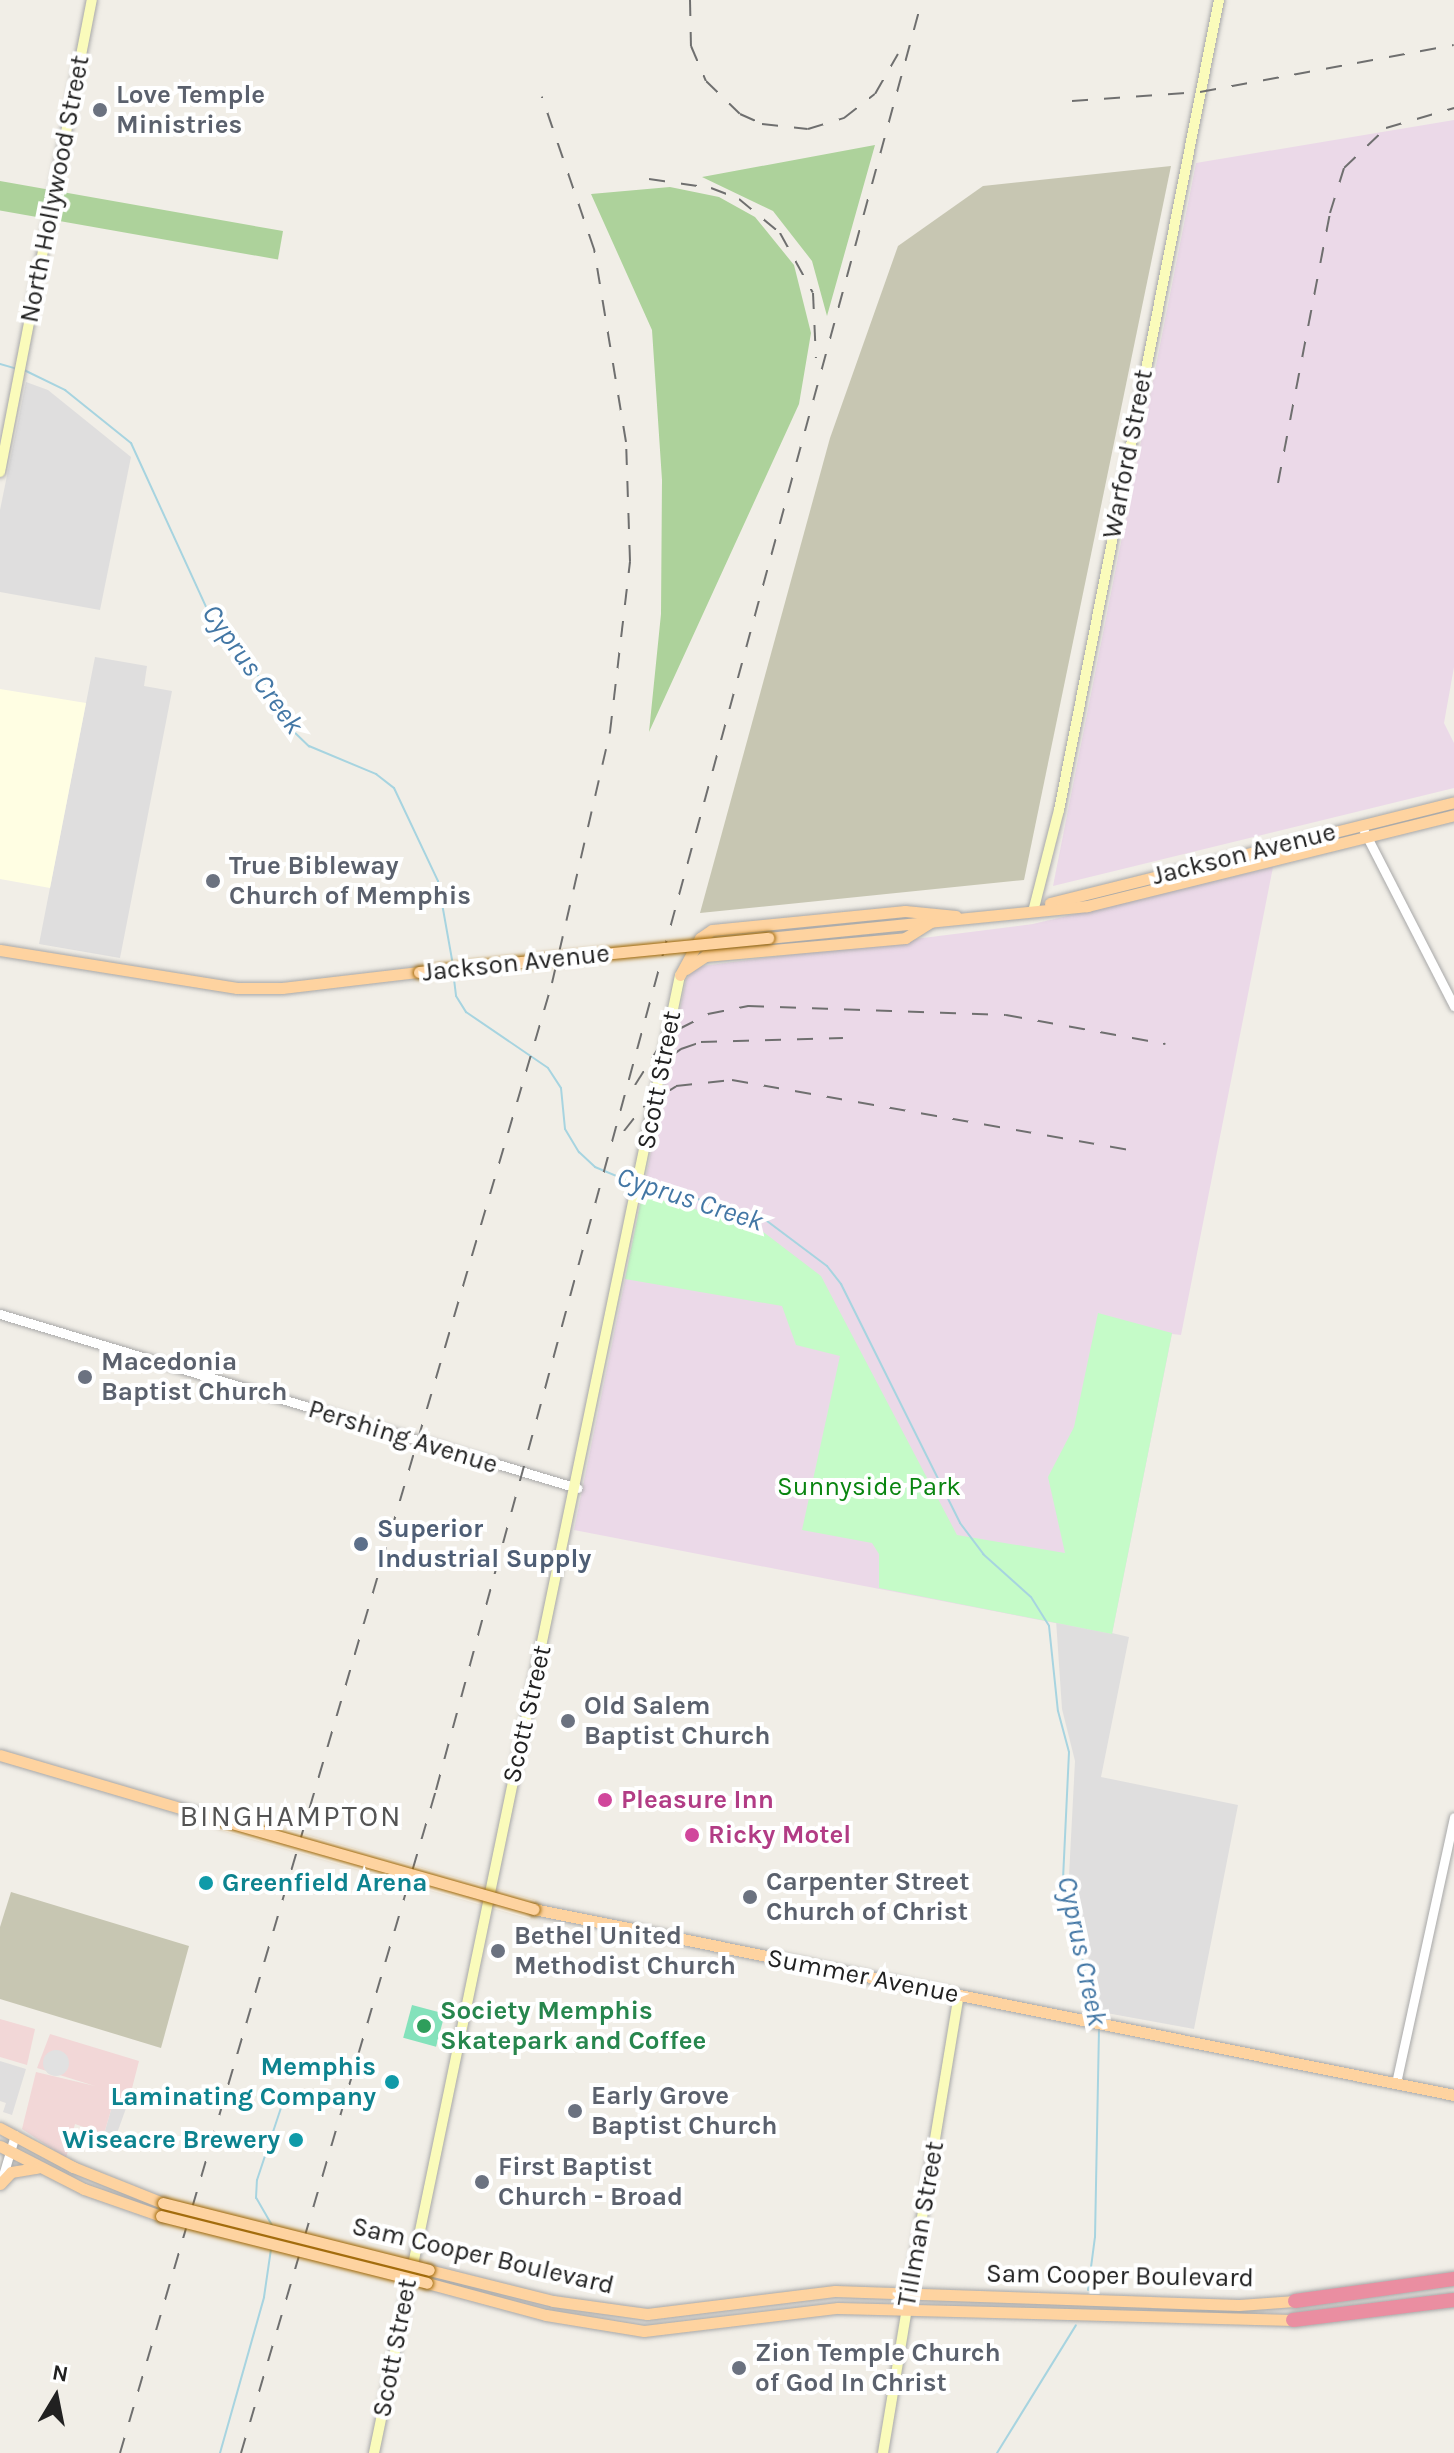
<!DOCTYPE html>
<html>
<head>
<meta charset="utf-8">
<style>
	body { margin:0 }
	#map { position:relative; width:1454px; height:2453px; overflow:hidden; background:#f1eee7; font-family:Karla,sans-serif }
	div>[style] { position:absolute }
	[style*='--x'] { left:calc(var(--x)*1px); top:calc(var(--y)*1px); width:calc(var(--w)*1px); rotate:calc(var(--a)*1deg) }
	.residential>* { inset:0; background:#dfdede }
	.commercial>* { inset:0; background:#f2d7d7 }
	.industrial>* { inset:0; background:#ebd9e8 }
	.education>* { inset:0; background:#fffee3 }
	.construction>* { inset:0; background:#c7c6b2 }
	.forest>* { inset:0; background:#add29b; transform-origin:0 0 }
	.park>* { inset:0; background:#c5fbc8 }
	.pitch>* { inset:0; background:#84e2bb; transform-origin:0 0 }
	.parking>* { inset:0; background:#e1e1e1 }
	.round { border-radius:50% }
	.pier>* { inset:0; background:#fff; transform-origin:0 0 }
	.stream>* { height:2px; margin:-1px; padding:0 1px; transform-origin:1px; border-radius:1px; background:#a7d4e0 }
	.roads { filter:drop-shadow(0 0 2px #a8a8a8) drop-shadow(0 0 2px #a8a8a8) }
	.tertiary>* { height:9px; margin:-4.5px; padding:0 4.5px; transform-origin:4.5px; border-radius:4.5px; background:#fff }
	.secondary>* { height:10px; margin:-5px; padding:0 5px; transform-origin:5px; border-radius:5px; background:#fafbbb }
	.primary>* { height:11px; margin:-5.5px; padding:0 5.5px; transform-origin:5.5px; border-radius:5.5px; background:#fed3a0 }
	.motorway>* { height:14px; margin:-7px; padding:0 7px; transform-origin:7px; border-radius:7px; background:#ea8ea1 }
	.rail>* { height:2px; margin-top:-1px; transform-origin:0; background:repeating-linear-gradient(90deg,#6f6f6f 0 16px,transparent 0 32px) }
	.bridges { filter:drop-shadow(0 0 2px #9e6500) drop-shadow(0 0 2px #9e6500) }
	.primary-bridge>* { height:11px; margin:-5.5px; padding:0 5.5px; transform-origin:5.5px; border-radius:5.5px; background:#fed3a0 }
	.dots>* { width:22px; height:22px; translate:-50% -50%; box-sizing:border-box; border:4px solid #fff; border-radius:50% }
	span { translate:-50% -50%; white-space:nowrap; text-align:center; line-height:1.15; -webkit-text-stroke:8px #fff; paint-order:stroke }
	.worship-label { font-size:26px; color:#5b616d; font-weight:700 }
	.left { translate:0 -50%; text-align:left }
	.street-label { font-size:26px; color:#212121 }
	.park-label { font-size:26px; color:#098510 }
	.service-label { font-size:26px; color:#4e5e75; font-weight:700 }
	.hotel-label { font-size:26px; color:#b23c85; font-weight:700 }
	.culture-label { font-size:26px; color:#0d838f; font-weight:700 }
	.right { translate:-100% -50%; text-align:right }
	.leisure-label { font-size:26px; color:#27864d; font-weight:700 }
	.water-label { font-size:28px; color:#4377a5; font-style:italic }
	.quarter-label { font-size:30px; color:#545454; letter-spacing:2px }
	.north { position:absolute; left:16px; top:2357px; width:80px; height:80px; -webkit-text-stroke:6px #fff; paint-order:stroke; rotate:10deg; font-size:22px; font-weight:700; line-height:32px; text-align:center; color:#212121 }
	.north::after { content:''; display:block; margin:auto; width:28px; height:36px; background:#212121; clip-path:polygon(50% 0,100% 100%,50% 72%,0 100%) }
</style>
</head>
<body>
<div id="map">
	<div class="residential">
		<div style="clip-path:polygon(26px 382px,48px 390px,131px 457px,100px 610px,0 592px,0 510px)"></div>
		<div style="clip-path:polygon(95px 657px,147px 666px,144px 686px,172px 691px,120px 958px,39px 944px)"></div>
		<div style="clip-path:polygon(1056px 1620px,1129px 1637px,1101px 1777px,1238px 1805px,1194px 2029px,1101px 2012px,1069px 1876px,1075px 1761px,1062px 1709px)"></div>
		<div style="clip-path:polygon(0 2061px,26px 2069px,12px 2115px,3px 2112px,6px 2103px,0 2101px)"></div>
		<div style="clip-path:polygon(115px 2096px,129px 2100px,116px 2136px,104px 2134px)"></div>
	</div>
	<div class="commercial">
		<div style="clip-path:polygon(0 2019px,35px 2029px,27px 2065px,0 2057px)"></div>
		<div style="clip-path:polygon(50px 2034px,139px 2061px,129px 2100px,115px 2096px,104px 2134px,75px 2124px,66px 2158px,22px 2129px,36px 2072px,95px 2086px,37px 2068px)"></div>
	</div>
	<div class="industrial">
		<div style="clip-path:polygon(1454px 120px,1454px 667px,1444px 723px,1454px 743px,1454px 788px,1053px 886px,1196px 163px)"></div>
		<div style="clip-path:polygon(1273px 867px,1181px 1335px,1172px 1334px,1112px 1634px,574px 1530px,686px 980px,694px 967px,1033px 924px)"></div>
	</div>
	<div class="education">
		<div style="clip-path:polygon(0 689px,86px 703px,50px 888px,0 879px)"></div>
	</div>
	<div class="construction">
		<div style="clip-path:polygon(1171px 166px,1024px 880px,700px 913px,830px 438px,898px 246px,983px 186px)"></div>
		<div style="clip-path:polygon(11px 1892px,189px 1946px,161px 2048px,0 1999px,0 1927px)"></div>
	</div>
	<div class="forest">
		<div style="clip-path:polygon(875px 145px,827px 316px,812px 261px,773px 211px,702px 177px)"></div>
		<div style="clip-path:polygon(670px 187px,719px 197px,755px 217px,794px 265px,811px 333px,799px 404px,649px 732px,661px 614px,662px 480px,652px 330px,591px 194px)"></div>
		<div style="left:283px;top:231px;width:29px;height:288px;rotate:100deg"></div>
	</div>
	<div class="park">
		<div style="clip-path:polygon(642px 1195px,754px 1225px,821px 1276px,957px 1535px,1065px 1553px,1048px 1477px,1074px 1427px,1098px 1313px,1172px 1333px,1112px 1634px,879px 1588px,879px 1554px,872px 1543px,802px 1530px,840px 1356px,796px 1345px,782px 1306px,625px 1279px)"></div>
	</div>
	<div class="pitch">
		<div style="left:412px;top:2005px;width:34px;height:34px;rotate:15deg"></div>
	</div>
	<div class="parking">
		<div class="round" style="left:43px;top:2050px;width:26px;height:26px"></div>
	</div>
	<div class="pier">
		<div style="left:223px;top:1811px;width:325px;height:19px;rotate:16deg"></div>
	</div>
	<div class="stream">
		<div style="--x:0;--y:364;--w:15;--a:16"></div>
		<div style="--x:24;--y:370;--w:46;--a:26"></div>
		<div style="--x:65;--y:390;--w:85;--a:38.8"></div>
		<div style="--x:131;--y:443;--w:199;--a:65.4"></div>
		<div style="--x:214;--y:624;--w:88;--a:49.6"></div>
		<div style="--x:271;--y:691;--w:40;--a:63.4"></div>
		<div style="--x:289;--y:727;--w:28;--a:44"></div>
		<div style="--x:309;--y:746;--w:73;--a:22.7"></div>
		<div style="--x:376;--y:774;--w:23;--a:38"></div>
		<div style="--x:394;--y:788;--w:103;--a:64.7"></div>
		<div style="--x:438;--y:881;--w:85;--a:79.9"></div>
		<div style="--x:453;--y:971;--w:25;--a:83"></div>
		<div style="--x:456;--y:996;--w:19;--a:58"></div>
		<div style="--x:466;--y:1012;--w:99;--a:34.3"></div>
		<div style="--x:548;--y:1068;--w:24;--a:57"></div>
		<div style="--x:561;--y:1088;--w:41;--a:84.4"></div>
		<div style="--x:565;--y:1129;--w:27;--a:59"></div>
		<div style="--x:579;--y:1152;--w:22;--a:43"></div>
		<div style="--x:595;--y:1167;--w:41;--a:22.8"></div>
		<div style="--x:643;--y:1185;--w:120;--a:14.5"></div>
		<div style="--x:759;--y:1215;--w:85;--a:36.9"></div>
		<div style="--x:827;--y:1266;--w:23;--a:52"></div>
		<div style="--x:841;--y:1284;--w:267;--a:63.5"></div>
		<div style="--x:960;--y:1523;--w:39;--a:53"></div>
		<div style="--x:983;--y:1554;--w:64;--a:41.9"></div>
		<div style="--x:1031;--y:1597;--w:34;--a:58"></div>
		<div style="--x:1049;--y:1626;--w:85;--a:84"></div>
		<div style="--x:1058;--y:1711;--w:42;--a:75"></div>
		<div style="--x:1069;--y:1752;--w:129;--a:92.7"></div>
		<div style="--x:1063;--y:1881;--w:140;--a:76"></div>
		<div style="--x:273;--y:2227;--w:34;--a:-120"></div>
		<div style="--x:256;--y:2198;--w:18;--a:-87"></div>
		<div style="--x:257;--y:2180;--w:79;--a:-71.6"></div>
		<div style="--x:1088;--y:2290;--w:53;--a:-82.5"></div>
		<div style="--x:1095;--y:2237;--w:210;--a:-88.9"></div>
		<div style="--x:220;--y:2453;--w:162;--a:-74.2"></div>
		<div style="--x:264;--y:2297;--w:49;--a:-81.7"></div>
		<div style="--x:997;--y:2453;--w:150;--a:-58.3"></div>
	</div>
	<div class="roads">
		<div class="tertiary">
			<div style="--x:1364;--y:831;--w:197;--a:62.8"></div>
			<div style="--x:0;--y:1314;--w:603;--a:16.78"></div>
			<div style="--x:1396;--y:2083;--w:272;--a:-77.7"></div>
			<div style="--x:1;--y:2182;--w:49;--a:-73.4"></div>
		</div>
		<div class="secondary">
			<div style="--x:0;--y:472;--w:481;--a:-79"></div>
			<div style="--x:1034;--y:908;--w:101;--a:-75.7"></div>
			<div style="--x:1059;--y:810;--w:826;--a:-78.83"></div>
			<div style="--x:374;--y:2453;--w:1509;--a:-78.3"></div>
			<div style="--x:883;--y:2453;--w:464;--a:-80.6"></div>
		</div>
		<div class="primary">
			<div style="--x:1050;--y:903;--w:416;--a:-14"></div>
			<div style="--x:768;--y:938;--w:321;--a:-5.7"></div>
			<div style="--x:1087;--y:906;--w:378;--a:-13.9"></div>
			<div style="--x:0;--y:950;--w:240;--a:9.1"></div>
			<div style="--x:237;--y:988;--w:45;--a:0"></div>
			<div style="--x:282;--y:988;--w:138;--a:-6.7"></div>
			<div style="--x:686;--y:969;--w:23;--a:-34"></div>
			<div style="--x:705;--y:956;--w:201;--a:-5.1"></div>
			<div style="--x:905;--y:938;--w:32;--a:-32"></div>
			<div style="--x:680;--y:975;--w:42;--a:-61.6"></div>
			<div style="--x:700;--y:938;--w:14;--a:-34"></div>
			<div style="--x:712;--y:930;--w:194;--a:-5.6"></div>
			<div style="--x:905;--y:911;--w:51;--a:5.6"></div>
			<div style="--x:0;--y:1755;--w:230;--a:16.4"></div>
			<div style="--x:534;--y:1909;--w:939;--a:11.43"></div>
			<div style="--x:0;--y:2128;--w:83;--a:28.1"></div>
			<div style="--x:73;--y:2167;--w:97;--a:21.8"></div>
			<div style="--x:0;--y:2146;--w:94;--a:27.1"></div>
			<div style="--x:84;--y:2189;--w:82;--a:19.3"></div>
			<div style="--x:0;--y:2184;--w:16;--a:-47"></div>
			<div style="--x:11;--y:2172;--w:26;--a:-9"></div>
			<div style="--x:429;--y:2270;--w:128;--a:14"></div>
			<div style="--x:553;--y:2301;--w:95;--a:7.9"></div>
			<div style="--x:647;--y:2314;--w:189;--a:-7"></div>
			<div style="--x:835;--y:2291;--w:404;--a:2"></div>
			<div style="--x:1239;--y:2305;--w:56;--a:-4.1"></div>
			<div style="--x:427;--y:2283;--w:123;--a:15.1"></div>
			<div style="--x:546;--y:2315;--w:99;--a:9.3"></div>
			<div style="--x:644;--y:2331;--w:195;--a:-6.8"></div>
			<div style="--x:838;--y:2308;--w:455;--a:1.5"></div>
		</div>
		<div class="motorway">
			<div style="--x:1295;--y:2301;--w:161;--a:-7.9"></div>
			<div style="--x:1293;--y:2320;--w:162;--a:-7.1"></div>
		</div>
	</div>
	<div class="rail">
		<div style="--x:690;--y:0;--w:46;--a:88.8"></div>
		<div style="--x:691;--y:46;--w:38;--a:67"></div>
		<div style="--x:706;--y:81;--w:47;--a:44.1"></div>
		<div style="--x:740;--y:114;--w:24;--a:24"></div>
		<div style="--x:762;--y:124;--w:46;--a:6.2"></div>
		<div style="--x:808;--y:129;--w:38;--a:-17"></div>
		<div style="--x:844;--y:118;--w:39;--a:-38"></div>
		<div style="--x:875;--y:94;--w:46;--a:-60.1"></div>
		<div style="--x:1072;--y:101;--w:128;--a:-4"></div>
		<div style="--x:1200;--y:92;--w:258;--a:-10.5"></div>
		<div style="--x:649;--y:179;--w:63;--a:8.3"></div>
		<div style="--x:711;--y:188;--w:30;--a:21"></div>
		<div style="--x:739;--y:199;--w:53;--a:39.7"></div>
		<div style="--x:780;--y:233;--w:68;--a:61.2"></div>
		<div style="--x:813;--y:293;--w:65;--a:87.4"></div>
		<div style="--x:1278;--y:483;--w:275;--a:-79.1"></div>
		<div style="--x:1330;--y:213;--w:47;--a:-72.7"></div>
		<div style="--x:1344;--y:168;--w:58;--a:-43.6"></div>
		<div style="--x:1386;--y:128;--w:71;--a:-16.4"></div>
		<div style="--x:648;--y:1073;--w:41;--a:-36"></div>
		<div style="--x:681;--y:1049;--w:21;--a:-19"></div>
		<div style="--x:701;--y:1042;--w:142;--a:-1.6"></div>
		<div style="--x:635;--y:1085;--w:45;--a:-57.7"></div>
		<div style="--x:659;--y:1047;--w:27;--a:-42"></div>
		<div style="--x:679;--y:1029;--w:33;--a:-27"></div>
		<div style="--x:708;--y:1014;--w:41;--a:-11.3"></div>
		<div style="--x:748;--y:1006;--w:258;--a:2"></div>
		<div style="--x:1006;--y:1015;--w:162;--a:10.3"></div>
		<div style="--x:624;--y:1131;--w:31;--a:-52"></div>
		<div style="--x:643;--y:1107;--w:39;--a:-32"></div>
		<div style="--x:676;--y:1086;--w:56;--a:-6.1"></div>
		<div style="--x:732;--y:1080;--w:415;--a:10"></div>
		<div style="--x:120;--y:2453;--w:1532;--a:-73.62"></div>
		<div style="--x:552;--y:983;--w:258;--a:-77"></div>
		<div style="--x:610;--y:732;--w:172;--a:-83.3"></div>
		<div style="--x:630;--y:561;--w:119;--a:-91.9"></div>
		<div style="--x:626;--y:442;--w:196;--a:-99.4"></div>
		<div style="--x:594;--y:249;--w:161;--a:-108.9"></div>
		<div style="--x:241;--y:2453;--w:691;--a:-73.61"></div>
		<div style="--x:436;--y:1790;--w:1855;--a:-74.81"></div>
	</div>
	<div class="bridges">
		<div class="primary-bridge">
			<div style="--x:419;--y:972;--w:351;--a:-5.6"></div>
			<div style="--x:221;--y:1820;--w:325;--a:15.9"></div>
			<div style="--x:163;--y:2203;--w:274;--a:14.1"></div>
			<div style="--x:161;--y:2216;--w:274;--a:14.1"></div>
		</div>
	</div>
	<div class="dots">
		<div style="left:100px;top:110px;background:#6b7280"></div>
		<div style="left:213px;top:881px;background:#6b7280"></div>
		<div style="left:85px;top:1377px;background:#6b7280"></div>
		<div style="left:361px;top:1544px;background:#5c6f8a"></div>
		<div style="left:568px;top:1721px;background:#6b7280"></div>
		<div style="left:605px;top:1800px;background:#d1479c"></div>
		<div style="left:692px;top:1835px;background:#d1479c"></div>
		<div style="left:206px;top:1883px;background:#0f9aa8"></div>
		<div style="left:750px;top:1897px;background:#6b7280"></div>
		<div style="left:498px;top:1951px;background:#6b7280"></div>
		<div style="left:424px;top:2026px;background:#2e9e5b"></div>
		<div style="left:392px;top:2082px;background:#0f9aa8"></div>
		<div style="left:575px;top:2111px;background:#6b7280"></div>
		<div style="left:296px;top:2140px;background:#0f9aa8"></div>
		<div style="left:482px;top:2182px;background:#6b7280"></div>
		<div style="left:739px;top:2368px;background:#6b7280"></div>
	</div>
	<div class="worship-label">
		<span class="left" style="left:116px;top:110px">Love Temple<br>Ministries</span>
		<span class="left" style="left:229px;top:881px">True Bibleway<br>Church of Memphis</span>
		<span class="left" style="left:101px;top:1377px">Macedonia<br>Baptist Church</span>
		<span class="left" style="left:584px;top:1721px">Old Salem<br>Baptist Church</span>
		<span class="left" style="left:766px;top:1897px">Carpenter Street<br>Church of Christ</span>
		<span class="left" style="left:514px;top:1951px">Bethel United<br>Methodist Church</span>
		<span class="left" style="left:591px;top:2111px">Early Grove<br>Baptist Church</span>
		<span class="left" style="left:498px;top:2182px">First Baptist<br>Church - Broad</span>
		<span class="left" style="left:755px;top:2368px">Zion Temple Church<br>of God In Christ</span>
	</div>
	<div class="street-label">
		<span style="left:55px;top:189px;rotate:-79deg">North Hollywood Street</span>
		<span style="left:1128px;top:454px;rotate:-79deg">Warford Street</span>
		<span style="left:1244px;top:854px;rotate:-14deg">Jackson Avenue</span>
		<span style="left:516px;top:963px;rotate:-6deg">Jackson Avenue</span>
		<span style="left:659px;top:1080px;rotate:-79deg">Scott Street</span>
		<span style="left:403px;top:1437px;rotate:17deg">Pershing Avenue</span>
		<span style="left:527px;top:1714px;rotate:-77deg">Scott Street</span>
		<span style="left:863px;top:1976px;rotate:11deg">Summer Avenue</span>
		<span style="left:921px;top:2224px;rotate:-80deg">Tillman Street</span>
		<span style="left:483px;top:2256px;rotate:13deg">Sam Cooper Boulevard</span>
		<span style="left:1120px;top:2276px;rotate:1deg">Sam Cooper Boulevard</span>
		<span style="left:395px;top:2348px;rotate:-79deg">Scott Street</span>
	</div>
	<div class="park-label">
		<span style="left:869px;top:1487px">Sunnyside Park</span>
	</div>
	<div class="service-label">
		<span class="left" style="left:377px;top:1544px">Superior<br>Industrial Supply</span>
	</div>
	<div class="hotel-label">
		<span class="left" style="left:621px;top:1800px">Pleasure Inn</span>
		<span class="left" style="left:708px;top:1835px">Ricky Motel</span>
	</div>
	<div class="culture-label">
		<span class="left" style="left:222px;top:1883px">Greenfield Arena</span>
		<span class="right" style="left:376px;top:2082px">Memphis<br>Laminating Company</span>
		<span class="right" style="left:280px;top:2140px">Wiseacre Brewery</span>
	</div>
	<div class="leisure-label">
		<span class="left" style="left:440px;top:2026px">Society Memphis<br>Skatepark and Coffee</span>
	</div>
	<div class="water-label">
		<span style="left:253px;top:669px;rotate:54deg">Cyprus Creek</span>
		<span style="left:690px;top:1199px;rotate:18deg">Cyprus Creek</span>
		<span style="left:1082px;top:1951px;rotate:78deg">Cyprus Creek</span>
	</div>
	<div class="quarter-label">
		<span style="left:291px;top:1816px">BINGHAMPTON</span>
	</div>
	<div class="north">N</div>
</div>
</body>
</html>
